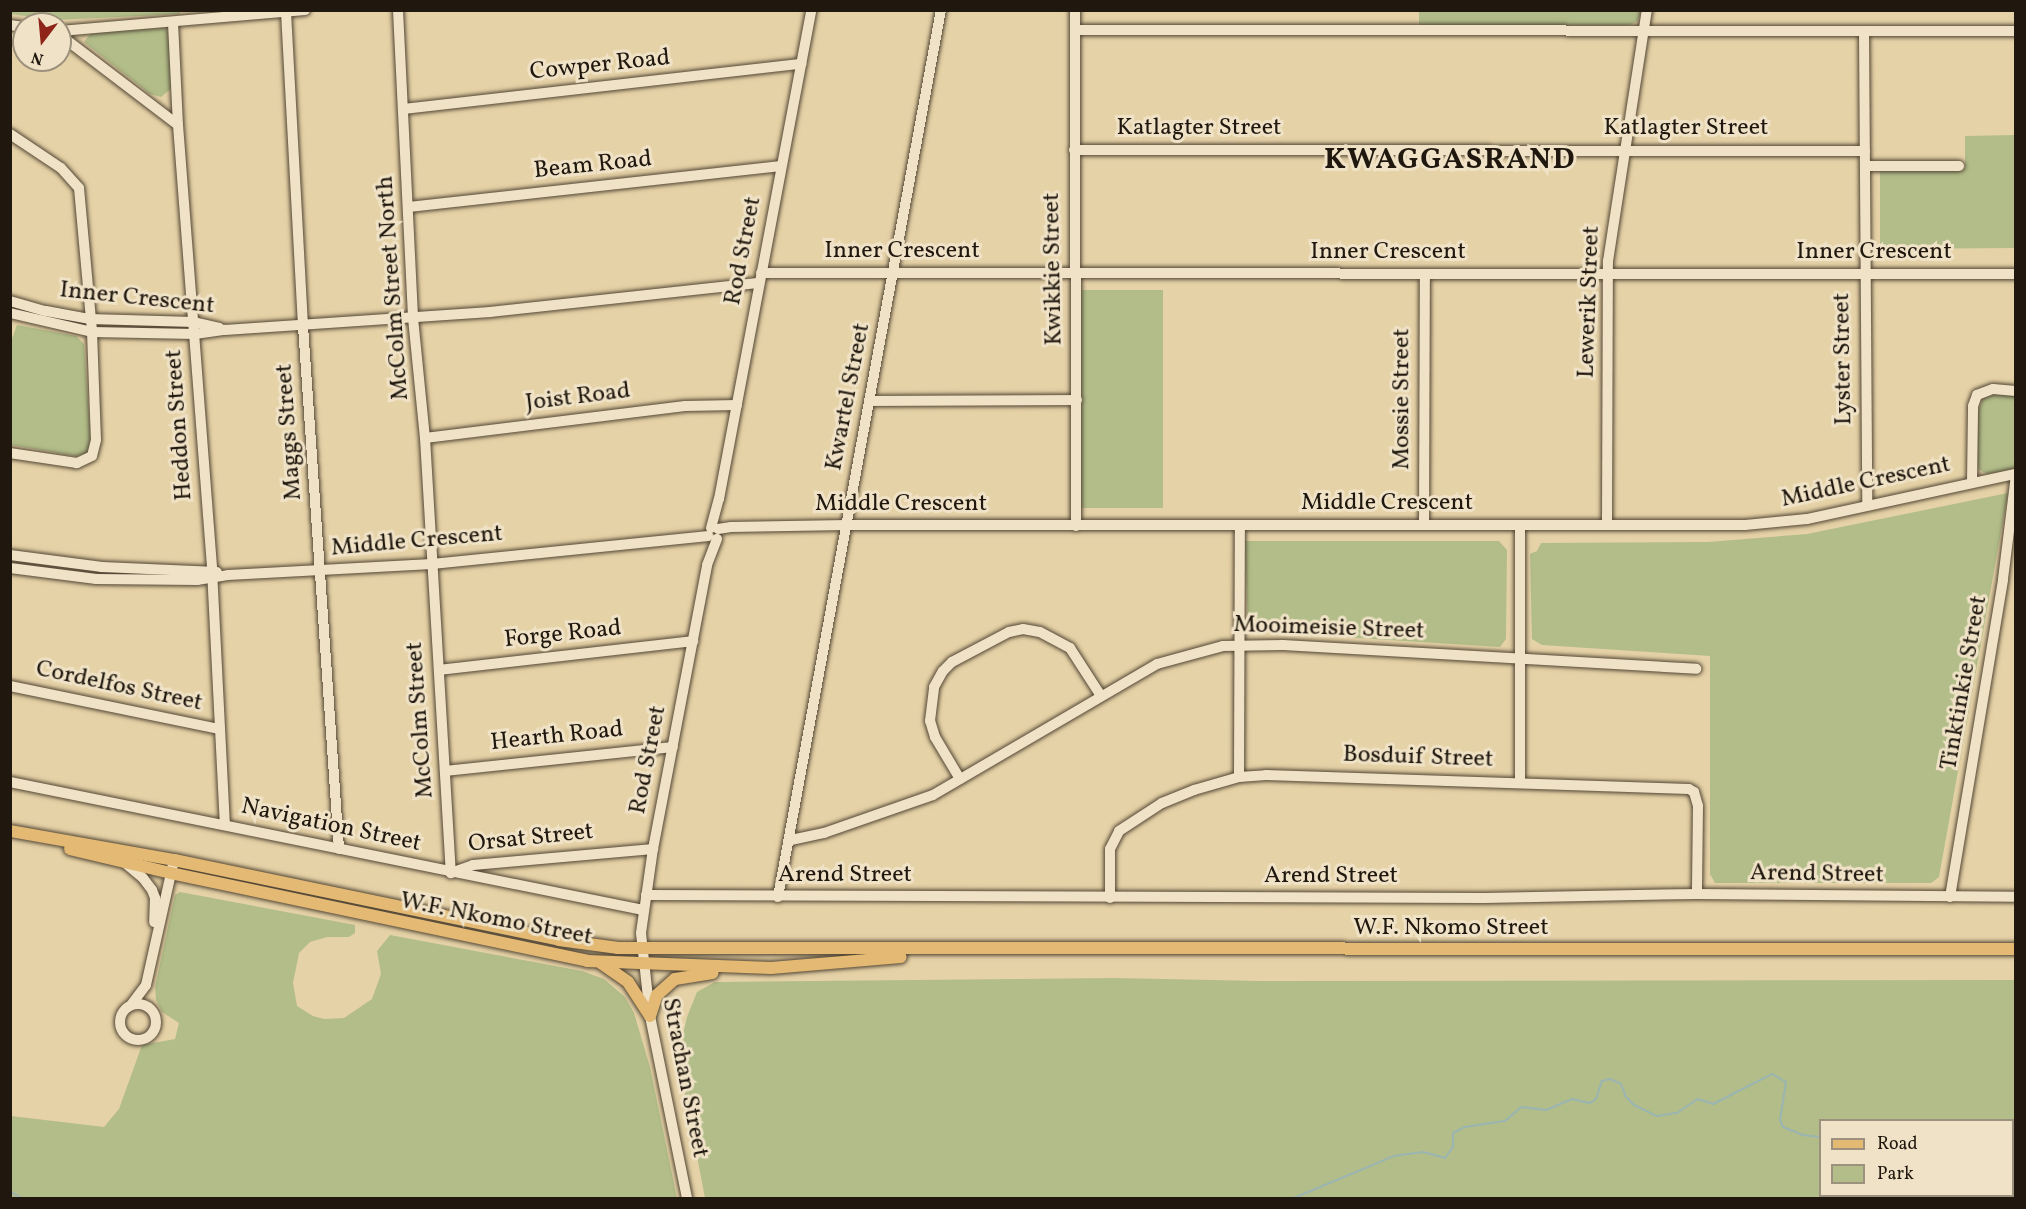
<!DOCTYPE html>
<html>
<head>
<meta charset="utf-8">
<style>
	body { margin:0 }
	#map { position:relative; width:2026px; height:1209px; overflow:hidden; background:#e6d2a7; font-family:Vollkorn,serif }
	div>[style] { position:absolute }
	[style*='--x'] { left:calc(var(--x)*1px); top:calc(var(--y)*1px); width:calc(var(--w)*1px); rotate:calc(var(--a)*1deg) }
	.green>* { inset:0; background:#b2bd89; transform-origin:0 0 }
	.stream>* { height:2px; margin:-1px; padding:0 1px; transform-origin:1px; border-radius:1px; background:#9ab5b2 }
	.roads { filter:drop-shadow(0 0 2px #524635) drop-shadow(0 0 2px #524635) }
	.minor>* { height:10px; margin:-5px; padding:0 5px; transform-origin:5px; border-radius:5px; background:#efe2c6 }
	.minor>.ring { margin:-5px; padding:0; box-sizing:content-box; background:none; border:10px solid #efe2c6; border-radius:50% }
	.major>* { height:12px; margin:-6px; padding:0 6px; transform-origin:6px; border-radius:6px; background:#e3b974 }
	span { translate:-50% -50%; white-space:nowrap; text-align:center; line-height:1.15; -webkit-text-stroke:6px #efe2c6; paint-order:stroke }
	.street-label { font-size:24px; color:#20180f }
	.district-label { font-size:30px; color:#20180f; font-weight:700; letter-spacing:1.5px }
	.frame { position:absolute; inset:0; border:12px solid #20180f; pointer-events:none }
	.legend { position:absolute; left:1819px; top:1119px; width:195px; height:78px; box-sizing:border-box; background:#efe2c6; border:2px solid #9c917d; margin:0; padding:8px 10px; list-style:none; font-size:18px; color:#20180f }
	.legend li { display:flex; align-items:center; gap:12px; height:30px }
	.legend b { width:30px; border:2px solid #9c917d }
	.north { position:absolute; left:12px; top:12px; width:60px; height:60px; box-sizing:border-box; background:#efe2c6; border:2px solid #9c917d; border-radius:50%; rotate:196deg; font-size:16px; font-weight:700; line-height:24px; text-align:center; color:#20180f }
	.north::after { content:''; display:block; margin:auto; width:21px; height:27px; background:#8f2418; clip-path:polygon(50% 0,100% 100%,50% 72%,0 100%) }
</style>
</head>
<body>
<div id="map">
	<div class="green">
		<div style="clip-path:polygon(11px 10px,180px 10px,180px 14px,56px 20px,11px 14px)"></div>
		<div style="clip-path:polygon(1419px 11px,1641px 11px,1638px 21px,1630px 25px,1419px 25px)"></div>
		<div style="clip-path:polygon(165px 28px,169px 34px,173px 87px,161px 97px,150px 94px,84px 42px,92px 32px)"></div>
		<div style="clip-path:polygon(2015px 135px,2015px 248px,1880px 249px,1880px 168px,1965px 168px,1965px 136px)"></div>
		<div style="left:1080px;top:290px;width:83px;height:218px"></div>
		<div style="clip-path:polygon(17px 325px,76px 336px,84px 344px,91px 444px,86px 454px,75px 456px,11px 445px,10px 344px)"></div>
		<div style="clip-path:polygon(1992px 394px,2015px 396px,2015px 469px,1988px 474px,1979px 470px,1977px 464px,1978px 411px,1984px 397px)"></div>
		<div style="clip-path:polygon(2008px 493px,1939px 877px,1931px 883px,1715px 883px,1710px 874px,1710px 656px,1542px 645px,1532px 639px,1530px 554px,1537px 551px,1541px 543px,1708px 542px,1807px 534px)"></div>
		<div style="clip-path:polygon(1245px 541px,1499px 541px,1507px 550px,1506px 639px,1500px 647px,1248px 631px)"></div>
		<div style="clip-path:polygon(180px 892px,355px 925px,355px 933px,349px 937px,327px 937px,310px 942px,299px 953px,293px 983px,297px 1006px,313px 1016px,324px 1019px,344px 1018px,372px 999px,381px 974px,377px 951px,390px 935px,582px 971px,604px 979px,625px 997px,634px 1013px,650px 1067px,677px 1198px,11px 1198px,11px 1116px,104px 1127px,119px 1109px,142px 1045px,175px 1039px,179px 1023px,162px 1012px,156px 1000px,155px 987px,175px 895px)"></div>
		<div style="clip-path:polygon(evenodd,1114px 978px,1260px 981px,2015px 980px,2015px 1198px,705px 1198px,678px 1057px,687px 1017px,697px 992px,715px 982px,1114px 978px,2012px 1120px,2012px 1196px,1820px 1196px,1820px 1120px,2012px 1120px)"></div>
	</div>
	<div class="stream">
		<div style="--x:2012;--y:1142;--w:4;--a:0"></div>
		<div style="--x:10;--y:1191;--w:13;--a:32"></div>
		<div style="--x:1294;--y:1198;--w:108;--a:-22.8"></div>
		<div style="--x:1394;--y:1156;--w:29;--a:-8"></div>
		<div style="--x:1423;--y:1152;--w:23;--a:15"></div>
		<div style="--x:1445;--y:1158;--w:14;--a:-54"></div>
		<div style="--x:1453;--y:1147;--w:14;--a:-90"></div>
		<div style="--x:1453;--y:1133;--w:13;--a:-27"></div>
		<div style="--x:1465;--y:1127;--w:40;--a:-8.5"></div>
		<div style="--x:1505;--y:1121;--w:21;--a:-41"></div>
		<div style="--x:1521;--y:1107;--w:25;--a:7"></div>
		<div style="--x:1546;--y:1110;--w:28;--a:-23"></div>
		<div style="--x:1572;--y:1099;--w:18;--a:13"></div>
		<div style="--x:1590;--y:1103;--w:7;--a:-34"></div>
		<div style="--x:1596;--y:1099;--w:19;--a:-72"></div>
		<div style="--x:1602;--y:1081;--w:8;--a:-14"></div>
		<div style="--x:1610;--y:1079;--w:12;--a:24"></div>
		<div style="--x:1621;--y:1084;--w:14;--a:69"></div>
		<div style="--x:1626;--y:1097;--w:11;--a:45"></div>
		<div style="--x:1634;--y:1105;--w:25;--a:26"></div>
		<div style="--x:1657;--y:1116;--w:20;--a:-9"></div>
		<div style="--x:1677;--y:1113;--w:25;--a:-34"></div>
		<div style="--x:1698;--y:1099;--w:16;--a:18"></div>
		<div style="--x:1713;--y:1104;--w:66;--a:-27"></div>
		<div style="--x:1772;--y:1074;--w:16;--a:30"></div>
		<div style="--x:1786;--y:1082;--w:38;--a:99"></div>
		<div style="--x:1780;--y:1120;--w:8;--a:67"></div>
		<div style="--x:1783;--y:1127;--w:22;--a:22"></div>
		<div style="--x:1803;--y:1135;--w:17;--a:7"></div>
	</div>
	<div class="roads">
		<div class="minor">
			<div style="--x:398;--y:10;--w:308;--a:87.2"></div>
			<div style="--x:413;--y:318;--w:121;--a:84.3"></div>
			<div style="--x:425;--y:438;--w:436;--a:86.6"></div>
			<div style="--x:451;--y:873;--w:23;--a:-20"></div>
			<div style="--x:473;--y:865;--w:181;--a:-5.1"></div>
			<div style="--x:1075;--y:10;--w:516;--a:89.89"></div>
			<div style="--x:286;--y:12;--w:314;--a:86.9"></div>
			<div style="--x:303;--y:326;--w:524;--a:86.06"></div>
			<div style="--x:173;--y:23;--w:102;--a:87.2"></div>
			<div style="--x:178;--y:125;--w:446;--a:85.6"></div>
			<div style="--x:212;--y:570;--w:255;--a:87.1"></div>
			<div style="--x:10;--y:25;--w:14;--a:8"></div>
			<div style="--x:1075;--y:30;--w:941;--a:0.06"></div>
			<div style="--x:60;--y:31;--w:246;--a:-4.9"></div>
			<div style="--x:1864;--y:31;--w:474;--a:89.6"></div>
			<div style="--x:60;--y:35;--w:148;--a:37.3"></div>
			<div style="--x:404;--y:109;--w:400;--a:-6.5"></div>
			<div style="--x:10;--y:134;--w:61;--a:33.7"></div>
			<div style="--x:61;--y:168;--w:27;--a:48"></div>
			<div style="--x:79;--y:188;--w:145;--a:84.8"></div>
			<div style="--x:92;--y:332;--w:108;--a:87.9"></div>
			<div style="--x:96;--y:440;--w:16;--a:104"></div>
			<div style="--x:92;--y:456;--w:17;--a:155"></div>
			<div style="--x:77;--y:463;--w:68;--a:-171.5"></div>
			<div style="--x:1074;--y:150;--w:791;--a:0.07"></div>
			<div style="--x:1865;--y:166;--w:94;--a:0"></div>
			<div style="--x:409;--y:207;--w:374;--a:-6.3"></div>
			<div style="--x:761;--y:273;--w:1255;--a:0.05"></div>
			<div style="--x:10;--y:301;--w:37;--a:16"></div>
			<div style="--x:46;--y:311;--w:45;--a:10.3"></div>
			<div style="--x:90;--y:319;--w:104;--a:1.7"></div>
			<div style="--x:194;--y:322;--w:26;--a:13"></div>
			<div style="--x:10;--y:313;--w:84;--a:13"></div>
			<div style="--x:92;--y:332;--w:103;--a:1.1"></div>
			<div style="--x:195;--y:334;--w:30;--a:-8"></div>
			<div style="--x:225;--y:330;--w:266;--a:-3.9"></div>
			<div style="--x:490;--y:312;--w:271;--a:-6.2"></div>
			<div style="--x:870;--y:401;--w:207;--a:-0.3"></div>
			<div style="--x:425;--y:438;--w:262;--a:-7"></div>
			<div style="--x:685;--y:406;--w:52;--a:-1.1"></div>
			<div style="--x:1972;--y:482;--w:76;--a:-89.2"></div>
			<div style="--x:1973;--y:406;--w:12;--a:-70"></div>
			<div style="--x:1977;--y:395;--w:17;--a:-21"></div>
			<div style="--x:1993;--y:389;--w:23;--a:5"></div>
			<div style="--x:1424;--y:525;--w:250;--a:-89.8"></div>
			<div style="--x:1607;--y:525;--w:264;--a:-89.8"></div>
			<div style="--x:1608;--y:261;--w:254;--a:-81.2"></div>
			<div style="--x:711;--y:528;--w:30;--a:-75"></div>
			<div style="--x:719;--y:499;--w:498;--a:-79.3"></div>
			<div style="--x:718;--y:529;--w:13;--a:-9"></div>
			<div style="--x:731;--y:527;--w:115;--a:-1"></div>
			<div style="--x:846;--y:525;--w:899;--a:0"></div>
			<div style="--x:1745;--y:525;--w:62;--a:-5.5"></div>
			<div style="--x:1807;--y:519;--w:214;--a:-12.2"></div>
			<div style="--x:10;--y:555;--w:93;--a:7.4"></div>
			<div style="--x:102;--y:567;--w:115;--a:2.5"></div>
			<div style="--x:10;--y:568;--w:87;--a:7.3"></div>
			<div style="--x:96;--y:579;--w:101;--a:0.6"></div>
			<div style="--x:197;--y:580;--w:31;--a:-9"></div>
			<div style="--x:228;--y:575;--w:204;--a:-3.1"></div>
			<div style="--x:432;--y:564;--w:278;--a:-5.8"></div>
			<div style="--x:439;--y:670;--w:256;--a:-6.5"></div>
			<div style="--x:10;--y:686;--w:214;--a:11.6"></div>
			<div style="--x:445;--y:771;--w:229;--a:-6"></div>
			<div style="--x:1239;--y:777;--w:252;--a:-89.8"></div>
			<div style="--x:960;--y:779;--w:49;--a:-120.8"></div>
			<div style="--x:935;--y:737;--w:17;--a:-107"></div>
			<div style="--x:930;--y:721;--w:34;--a:-83"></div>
			<div style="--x:934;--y:687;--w:18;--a:-61"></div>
			<div style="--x:943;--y:671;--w:13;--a:-45"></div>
			<div style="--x:952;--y:662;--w:64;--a:-27.8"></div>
			<div style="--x:1009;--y:632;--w:14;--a:-12"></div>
			<div style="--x:1023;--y:629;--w:17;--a:10"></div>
			<div style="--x:1040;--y:632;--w:34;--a:28"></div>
			<div style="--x:1070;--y:648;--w:57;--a:57.1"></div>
			<div style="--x:10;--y:782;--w:646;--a:11.43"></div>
			<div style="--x:1520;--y:782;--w:256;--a:-90"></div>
			<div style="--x:791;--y:840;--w:34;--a:-12"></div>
			<div style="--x:824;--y:833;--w:115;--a:-19.2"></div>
			<div style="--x:933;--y:795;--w:259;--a:-30.3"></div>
			<div style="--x:1157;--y:664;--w:68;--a:-15.3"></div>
			<div style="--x:1223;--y:646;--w:60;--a:-1"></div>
			<div style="--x:1283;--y:645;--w:414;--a:3.3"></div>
			<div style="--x:125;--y:863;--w:23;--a:40"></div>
			<div style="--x:143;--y:878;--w:15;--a:53"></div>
			<div style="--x:152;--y:890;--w:9;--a:69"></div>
			<div style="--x:155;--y:898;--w:24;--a:92"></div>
			<div style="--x:646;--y:895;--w:838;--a:0.21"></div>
			<div style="--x:1484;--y:898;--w:213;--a:-1.1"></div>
			<div style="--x:1697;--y:894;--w:319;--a:0.5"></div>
			<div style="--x:778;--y:897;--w:902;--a:-79.59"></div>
			<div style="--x:1950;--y:897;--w:322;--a:-80.5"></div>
			<div style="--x:2003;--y:579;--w:105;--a:-82.9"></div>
			<div style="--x:1110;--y:898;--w:49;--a:-90"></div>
			<div style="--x:1110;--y:849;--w:20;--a:-63"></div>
			<div style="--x:1119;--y:831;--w:51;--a:-33.1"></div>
			<div style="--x:1162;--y:803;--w:35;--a:-22"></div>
			<div style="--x:1194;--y:790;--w:47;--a:-16.1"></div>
			<div style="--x:1239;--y:777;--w:27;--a:-4"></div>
			<div style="--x:1266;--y:775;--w:423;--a:1.9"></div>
			<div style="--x:1689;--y:789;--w:6;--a:31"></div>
			<div style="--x:1694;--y:792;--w:15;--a:74"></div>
			<div style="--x:1698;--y:806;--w:88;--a:90.7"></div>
			<div class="ring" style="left:120px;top:1004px;width:26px;height:26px"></div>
			<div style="--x:131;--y:1005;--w:25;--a:-53"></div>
			<div style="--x:146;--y:985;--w:128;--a:-77.4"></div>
			<div style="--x:687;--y:1198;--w:186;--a:-101.5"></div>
			<div style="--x:650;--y:1016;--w:83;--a:-96.2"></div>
			<div style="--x:641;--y:933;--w:85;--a:-81.9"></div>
			<div style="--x:653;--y:849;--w:289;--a:-79.2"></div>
			<div style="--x:707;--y:565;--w:28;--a:-69"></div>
		</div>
		<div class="major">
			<div style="--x:10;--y:831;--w:167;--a:10"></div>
			<div style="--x:174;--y:860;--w:393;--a:11.7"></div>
			<div style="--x:559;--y:940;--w:60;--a:7.7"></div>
			<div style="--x:618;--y:948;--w:1398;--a:0.04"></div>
			<div style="--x:70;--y:849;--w:104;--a:13.4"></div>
			<div style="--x:171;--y:873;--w:425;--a:11.9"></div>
			<div style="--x:587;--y:961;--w:184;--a:2.2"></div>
			<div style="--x:771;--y:968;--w:130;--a:-4.8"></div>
			<div style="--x:601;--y:963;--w:33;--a:35"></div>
			<div style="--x:628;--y:982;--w:40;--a:57.1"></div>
			<div style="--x:650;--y:1016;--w:22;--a:-72"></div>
			<div style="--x:657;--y:995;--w:24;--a:-42"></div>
			<div style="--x:675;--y:979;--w:38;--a:-9"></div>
		</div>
	</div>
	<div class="street-label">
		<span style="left:600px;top:66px;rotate:-6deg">Cowper Road</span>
		<span style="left:1199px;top:129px">Katlagter Street</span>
		<span style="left:1686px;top:129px">Katlagter Street</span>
		<span style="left:593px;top:166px;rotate:-6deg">Beam Road</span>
		<span style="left:744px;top:251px;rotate:-79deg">Rod Street</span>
		<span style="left:902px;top:252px">Inner Crescent</span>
		<span style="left:1388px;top:253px">Inner Crescent</span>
		<span style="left:1874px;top:253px">Inner Crescent</span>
		<span style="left:1054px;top:269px;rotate:-91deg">Kwikkie Street</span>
		<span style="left:394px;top:288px;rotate:-94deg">McColm Street North</span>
		<span style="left:137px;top:299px;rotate:6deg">Inner Crescent</span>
		<span style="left:1590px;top:302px;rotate:-88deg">Lewerik Street</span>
		<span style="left:1844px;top:359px;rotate:-91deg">Lyster Street</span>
		<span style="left:849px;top:397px;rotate:-79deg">Kwartel Street</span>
		<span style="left:578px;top:398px;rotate:-7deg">Joist Road</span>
		<span style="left:1403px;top:399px;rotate:-90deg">Mossie Street</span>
		<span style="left:180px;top:425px;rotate:-94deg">Heddon Street</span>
		<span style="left:290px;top:432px;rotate:-94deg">Maggs Street</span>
		<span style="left:1866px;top:483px;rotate:-12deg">Middle Crescent</span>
		<span style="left:1387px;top:504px">Middle Crescent</span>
		<span style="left:901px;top:505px">Middle Crescent</span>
		<span style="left:417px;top:542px;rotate:-5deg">Middle Crescent</span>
		<span style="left:1329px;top:629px;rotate:2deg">Mooimeisie Street</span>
		<span style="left:563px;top:635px;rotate:-6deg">Forge Road</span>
		<span style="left:1965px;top:683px;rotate:-80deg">Tinktinkie Street</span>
		<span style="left:119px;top:687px;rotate:12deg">Cordelfos Street</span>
		<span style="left:421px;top:720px;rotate:-94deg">McColm Street</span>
		<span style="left:557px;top:737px;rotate:-6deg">Hearth Road</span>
		<span style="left:1418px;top:758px;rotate:2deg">Bosduif Street</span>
		<span style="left:649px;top:760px;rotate:-79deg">Rod Street</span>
		<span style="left:331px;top:826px;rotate:12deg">Navigation Street</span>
		<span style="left:531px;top:839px;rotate:-6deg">Orsat Street</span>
		<span style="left:1817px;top:875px;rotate:1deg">Arend Street</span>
		<span style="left:845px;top:876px">Arend Street</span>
		<span style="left:1331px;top:877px">Arend Street</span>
		<span style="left:496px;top:920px;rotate:11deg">W.F. Nkomo Street</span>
		<span style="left:1451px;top:929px">W.F. Nkomo Street</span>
		<span style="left:684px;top:1078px;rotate:79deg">Strachan Street</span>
	</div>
	<div class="district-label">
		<span style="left:1450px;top:160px">KWAGGASRAND</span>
	</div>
	<div class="frame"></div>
	<ul class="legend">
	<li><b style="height:8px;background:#e3b974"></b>Road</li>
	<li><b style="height:16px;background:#b2bd89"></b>Park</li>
	</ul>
	<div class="north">N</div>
</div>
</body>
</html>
